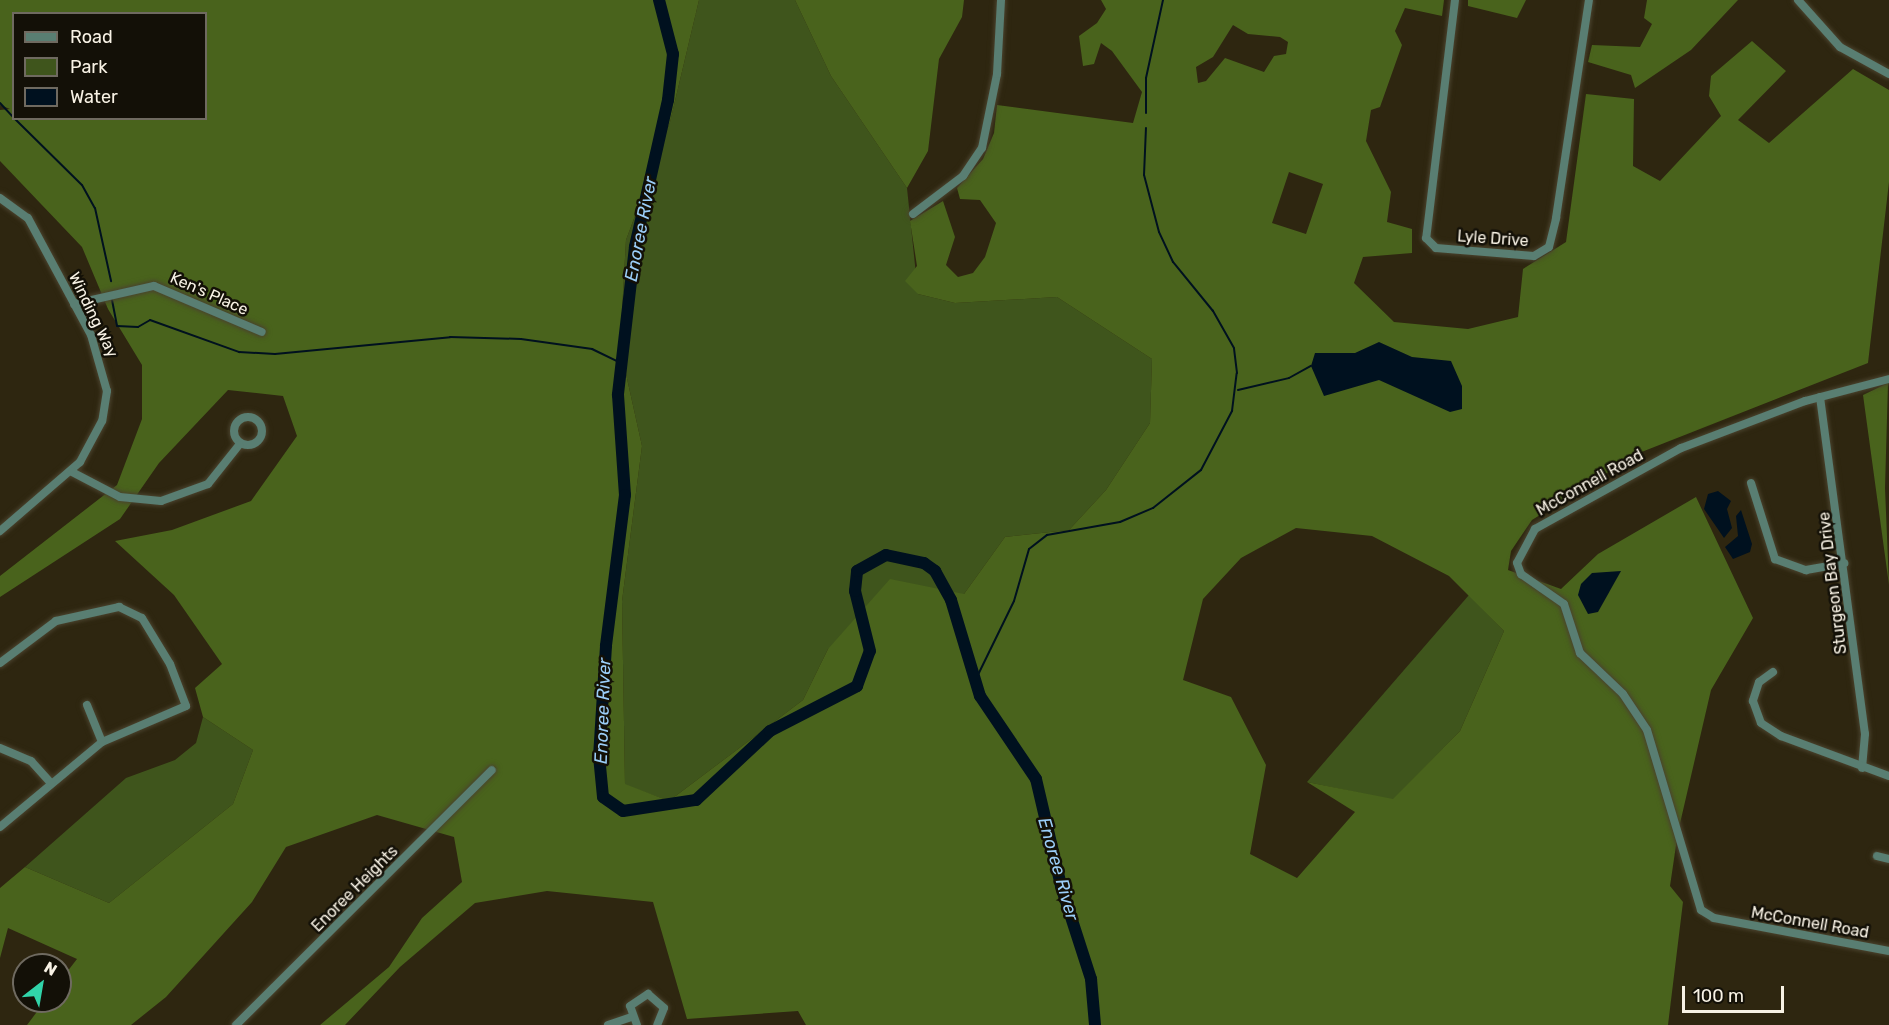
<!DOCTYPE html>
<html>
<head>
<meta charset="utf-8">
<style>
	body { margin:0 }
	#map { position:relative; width:1889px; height:1025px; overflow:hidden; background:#2e2610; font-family:Rubik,sans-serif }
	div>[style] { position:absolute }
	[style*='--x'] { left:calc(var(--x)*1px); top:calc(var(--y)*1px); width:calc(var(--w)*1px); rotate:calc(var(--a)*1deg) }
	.green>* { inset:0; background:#3f551c }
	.forest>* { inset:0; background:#49631c }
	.water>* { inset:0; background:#00111f }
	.stream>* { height:2px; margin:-1px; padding:0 1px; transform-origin:1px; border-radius:1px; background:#00111f }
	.river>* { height:12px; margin:-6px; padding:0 6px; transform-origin:6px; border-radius:6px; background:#00111f }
	.roads { filter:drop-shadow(0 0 2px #4a432e) drop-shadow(0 0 2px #4a432e) }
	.minor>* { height:8px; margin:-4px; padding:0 4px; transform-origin:4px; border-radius:4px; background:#597e72 }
	.minor>.ring { margin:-4px; padding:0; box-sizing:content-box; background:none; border:8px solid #597e72; border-radius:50% }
	span { translate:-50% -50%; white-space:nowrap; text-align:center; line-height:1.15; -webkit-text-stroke:5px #131007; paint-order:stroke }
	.street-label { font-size:16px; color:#f8f2e5 }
	.water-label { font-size:18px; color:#9bcef8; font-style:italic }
	.legend { position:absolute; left:12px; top:12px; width:195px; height:108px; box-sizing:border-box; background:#131007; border:2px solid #6f6a60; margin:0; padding:8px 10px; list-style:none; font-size:18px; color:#f8f2e5 }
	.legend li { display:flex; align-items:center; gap:12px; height:30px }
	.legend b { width:30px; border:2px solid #6f6a60 }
	.north { position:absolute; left:12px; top:953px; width:60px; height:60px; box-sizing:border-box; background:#131007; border:2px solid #6f6a60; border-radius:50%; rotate:31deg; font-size:16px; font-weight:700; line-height:24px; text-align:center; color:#f8f2e5 }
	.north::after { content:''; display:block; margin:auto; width:21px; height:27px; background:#31d4a9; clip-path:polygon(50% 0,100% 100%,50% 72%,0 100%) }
	.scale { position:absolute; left:1682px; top:986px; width:102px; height:27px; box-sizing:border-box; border:3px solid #f8f2e5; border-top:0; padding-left:8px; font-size:18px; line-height:21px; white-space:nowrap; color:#f8f2e5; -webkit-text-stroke:4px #131007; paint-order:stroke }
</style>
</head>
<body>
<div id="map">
	<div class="green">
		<div style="clip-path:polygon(699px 0,795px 0,831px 76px,907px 188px,918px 294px,955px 303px,1057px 297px,1152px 359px,1150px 423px,1106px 490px,1069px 530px,1005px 537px,964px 594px,828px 649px,803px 700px,669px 801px,625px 785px,622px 601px,642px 446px,620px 347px,626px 240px,670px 122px)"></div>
		<div style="clip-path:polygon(1469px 595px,1504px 631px,1460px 731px,1393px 800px,1307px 782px)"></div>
		<div style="clip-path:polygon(203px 717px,253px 750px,233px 804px,109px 903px,25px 867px,126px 778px,175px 760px,196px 743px)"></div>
	</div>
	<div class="forest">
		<div style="clip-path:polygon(evenodd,0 0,699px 0,670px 122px,626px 240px,620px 347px,642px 446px,622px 601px,625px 784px,669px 801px,803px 700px,828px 649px,890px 579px,964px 594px,1005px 537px,1069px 530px,1106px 490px,1150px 423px,1152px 359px,1057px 297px,955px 303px,918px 294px,905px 281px,917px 266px,910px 221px,943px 201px,955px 237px,946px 265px,958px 277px,973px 273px,985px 257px,996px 223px,980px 200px,960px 199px,957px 188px,983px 159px,994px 133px,997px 105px,1133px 123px,1142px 92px,1112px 51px,1101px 43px,1094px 64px,1083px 66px,1079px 36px,1097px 23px,1106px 9px,1101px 0,1444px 0,1442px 16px,1405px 8px,1395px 31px,1402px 45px,1380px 107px,1371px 110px,1366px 141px,1391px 192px,1387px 222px,1412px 229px,1412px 253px,1363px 257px,1354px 283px,1394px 322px,1468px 329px,1518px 317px,1523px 269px,1566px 242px,1586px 94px,1634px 99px,1633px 166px,1660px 181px,1721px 116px,1709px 96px,1711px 76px,1752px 41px,1786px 71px,1738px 120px,1769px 143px,1853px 69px,1889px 90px,1889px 182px,1868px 363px,1639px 453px,1532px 520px,1511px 551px,1508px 570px,1561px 589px,1598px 554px,1696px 497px,1753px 618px,1711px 690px,1678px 832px,1670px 886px,1683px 902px,1668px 1025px,806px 1025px,798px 1011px,687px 1019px,653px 902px,547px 891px,475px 903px,400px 967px,345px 1025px,320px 1025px,389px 967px,422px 918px,462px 882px,454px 837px,377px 815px,286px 847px,252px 902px,166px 997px,131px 1025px,27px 1025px,45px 1001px,60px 1001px,60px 981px,77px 959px,8px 928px,0 958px,0 888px,25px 867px,109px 903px,233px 804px,253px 750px,203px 717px,195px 688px,222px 664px,174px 595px,115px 541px,172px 530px,251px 501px,297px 436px,283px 396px,228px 390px,159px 463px,120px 519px,0 597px,0 576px,117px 485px,142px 419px,142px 365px,108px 309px,82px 247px,0 161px,0 110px,10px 109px,0 105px,0 0,14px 14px,206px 14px,206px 118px,14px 118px,14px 14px,0 0,1233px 25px,1248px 34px,1280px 37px,1288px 42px,1286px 54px,1274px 56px,1264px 72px,1225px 58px,1206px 81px,1198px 83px,1196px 67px,1213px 57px,1233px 25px,0 0,1289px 172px,1323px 184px,1306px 234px,1272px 223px,1289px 172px,0 0,1296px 528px,1372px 536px,1449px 576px,1504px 631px,1460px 731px,1393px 799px,1307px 782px,1355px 812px,1297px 878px,1250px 854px,1266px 765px,1231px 697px,1183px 680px,1203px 599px,1241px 558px,1296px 528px)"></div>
		<div style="clip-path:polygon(795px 0,964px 0,962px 17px,939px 59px,928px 151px,907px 188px,831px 76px)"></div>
		<div style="clip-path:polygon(1468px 0,1526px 0,1517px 18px,1468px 6px)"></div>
		<div style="clip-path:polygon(1647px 0,1738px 0,1691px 50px,1635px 88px,1631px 75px,1588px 62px,1592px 45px,1640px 47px,1652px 24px,1644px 18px)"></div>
		<div style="clip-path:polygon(1888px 383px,1885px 488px,1889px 585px,1863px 395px)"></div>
	</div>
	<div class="water">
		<div style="clip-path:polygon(1379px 342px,1412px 357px,1451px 361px,1462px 386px,1462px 409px,1450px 412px,1379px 380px,1324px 396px,1311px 366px,1315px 353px,1355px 353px)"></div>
		<div style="clip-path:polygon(1718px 491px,1731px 501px,1727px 509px,1732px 528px,1724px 538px,1704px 509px,1708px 494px)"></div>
		<div style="clip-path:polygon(1741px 510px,1752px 544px,1750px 552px,1733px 559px,1725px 547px,1738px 536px,1736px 516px)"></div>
		<div style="clip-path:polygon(1621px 571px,1598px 612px,1588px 614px,1578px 595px,1581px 584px,1592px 573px)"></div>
	</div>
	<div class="stream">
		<div style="--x:0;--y:103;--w:21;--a:47"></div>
		<div style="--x:1146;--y:113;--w:35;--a:-90"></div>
		<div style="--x:1146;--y:78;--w:80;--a:-77.7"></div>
		<div style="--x:14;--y:118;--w:95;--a:44.6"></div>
		<div style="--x:82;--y:185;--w:26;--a:61"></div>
		<div style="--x:95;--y:208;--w:75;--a:77.6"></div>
		<div style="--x:112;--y:300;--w:26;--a:79"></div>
		<div style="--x:117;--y:326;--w:21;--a:3"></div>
		<div style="--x:138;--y:327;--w:14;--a:-30"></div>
		<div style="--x:150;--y:320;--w:95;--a:19.8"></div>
		<div style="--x:239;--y:352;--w:36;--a:3"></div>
		<div style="--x:275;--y:354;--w:176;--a:-5.5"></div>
		<div style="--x:450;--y:337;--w:71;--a:1.6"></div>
		<div style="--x:521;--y:339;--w:72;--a:8"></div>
		<div style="--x:592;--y:349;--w:37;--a:26"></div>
		<div style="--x:1238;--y:390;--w:52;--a:-13.2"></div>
		<div style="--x:1289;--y:378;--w:25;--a:-29"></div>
		<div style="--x:974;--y:683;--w:91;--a:-64"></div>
		<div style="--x:1014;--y:601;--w:54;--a:-73.9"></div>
		<div style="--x:1029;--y:549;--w:23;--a:-38"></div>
		<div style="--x:1047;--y:535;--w:74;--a:-10.1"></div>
		<div style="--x:1120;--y:522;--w:36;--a:-23"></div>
		<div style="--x:1153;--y:508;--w:61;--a:-38.4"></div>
		<div style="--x:1201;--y:470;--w:67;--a:-62.3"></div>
		<div style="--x:1232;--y:411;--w:38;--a:-83"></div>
		<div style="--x:1237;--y:373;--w:25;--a:-97"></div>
		<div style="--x:1234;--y:348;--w:43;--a:-119.6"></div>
		<div style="--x:1213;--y:311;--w:63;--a:-129.2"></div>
		<div style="--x:1173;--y:262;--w:33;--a:-115"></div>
		<div style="--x:1159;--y:232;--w:59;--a:-104.7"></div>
		<div style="--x:1144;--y:175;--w:47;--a:-87.6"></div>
	</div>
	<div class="river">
		<div style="--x:659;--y:0;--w:56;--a:75.5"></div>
		<div style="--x:673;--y:54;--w:46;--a:96.2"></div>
		<div style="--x:668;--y:100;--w:151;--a:102.7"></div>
		<div style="--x:635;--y:247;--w:149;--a:96.6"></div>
		<div style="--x:618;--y:395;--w:100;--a:86"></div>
		<div style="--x:625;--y:495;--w:152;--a:97.2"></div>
		<div style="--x:606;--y:646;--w:110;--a:93.6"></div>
		<div style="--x:599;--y:756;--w:41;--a:84.4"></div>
		<div style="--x:603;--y:797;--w:24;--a:35"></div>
		<div style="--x:623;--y:811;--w:74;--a:-8.6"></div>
		<div style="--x:696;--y:800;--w:101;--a:-43"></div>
		<div style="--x:770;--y:731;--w:98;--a:-27.3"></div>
		<div style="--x:857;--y:686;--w:37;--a:-70"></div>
		<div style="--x:870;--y:651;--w:62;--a:-104"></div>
		<div style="--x:855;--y:591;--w:20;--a:-84"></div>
		<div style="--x:857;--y:571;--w:33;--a:-29"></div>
		<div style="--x:886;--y:555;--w:39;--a:12"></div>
		<div style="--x:924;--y:563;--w:14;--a:36"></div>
		<div style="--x:935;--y:571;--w:33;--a:61"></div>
		<div style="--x:951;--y:600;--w:100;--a:73.2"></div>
		<div style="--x:980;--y:696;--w:100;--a:56"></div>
		<div style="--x:1036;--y:779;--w:110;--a:76.8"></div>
		<div style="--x:1061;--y:886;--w:98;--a:72.1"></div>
		<div style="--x:1091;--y:979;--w:46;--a:85"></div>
	</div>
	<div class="roads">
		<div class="minor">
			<div style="--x:1455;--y:0;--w:240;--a:96.9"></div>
			<div style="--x:1426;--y:238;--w:14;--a:45"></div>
			<div style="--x:1436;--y:248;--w:98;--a:4.7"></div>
			<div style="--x:1534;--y:256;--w:17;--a:-31"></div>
			<div style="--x:1549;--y:247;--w:30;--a:-76"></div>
			<div style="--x:1556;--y:218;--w:220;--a:-81.4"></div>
			<div style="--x:1798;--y:0;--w:63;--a:48.2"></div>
			<div style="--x:1840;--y:47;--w:56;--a:28.9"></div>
			<div style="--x:0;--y:198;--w:34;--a:36"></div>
			<div style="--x:28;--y:218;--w:133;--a:61.7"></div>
			<div style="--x:91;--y:335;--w:58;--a:74.1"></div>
			<div style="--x:107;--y:391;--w:30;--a:99"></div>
			<div style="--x:102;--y:421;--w:47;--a:118.2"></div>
			<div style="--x:80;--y:462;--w:106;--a:139.2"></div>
			<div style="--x:913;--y:214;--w:63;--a:-37.2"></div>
			<div style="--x:963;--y:176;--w:34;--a:-56"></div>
			<div style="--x:982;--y:148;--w:76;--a:-78.5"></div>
			<div style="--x:997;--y:74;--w:74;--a:-86.9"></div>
			<div style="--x:74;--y:304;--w:82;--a:-12.7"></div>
			<div style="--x:154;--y:286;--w:117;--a:23.1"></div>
			<div style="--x:1889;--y:379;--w:87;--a:165.3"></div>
			<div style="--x:1805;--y:401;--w:133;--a:159.2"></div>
			<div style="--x:1681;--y:448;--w:167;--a:151"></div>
			<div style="--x:1535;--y:529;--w:38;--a:118"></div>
			<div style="--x:1517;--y:563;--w:12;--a:70"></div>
			<div style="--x:1521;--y:574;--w:52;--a:34.9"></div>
			<div style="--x:1564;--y:604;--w:52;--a:71.9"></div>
			<div style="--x:1580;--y:653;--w:59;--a:43.6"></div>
			<div style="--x:1623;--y:694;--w:43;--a:56.3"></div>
			<div style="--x:1647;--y:730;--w:188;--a:73.3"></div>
			<div style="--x:1701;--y:910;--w:15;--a:32"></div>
			<div style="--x:1714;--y:918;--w:178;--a:10.7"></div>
			<div style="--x:1820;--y:397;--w:340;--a:82.4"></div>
			<div style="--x:1865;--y:734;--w:34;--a:95"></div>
			<div class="ring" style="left:234px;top:417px;width:20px;height:20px"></div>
			<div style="--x:72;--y:472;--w:54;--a:27.5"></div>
			<div style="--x:120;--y:497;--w:41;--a:5.6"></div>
			<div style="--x:161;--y:501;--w:50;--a:-19.9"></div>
			<div style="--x:208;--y:484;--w:50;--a:-51.5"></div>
			<div style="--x:1751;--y:483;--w:80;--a:72.5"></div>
			<div style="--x:1775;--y:559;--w:33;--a:20"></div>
			<div style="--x:1806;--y:570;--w:39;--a:-10"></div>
			<div style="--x:0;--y:663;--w:70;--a:-36.9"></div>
			<div style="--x:56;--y:621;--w:65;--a:-12.5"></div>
			<div style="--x:119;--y:607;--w:25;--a:26"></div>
			<div style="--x:142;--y:618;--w:54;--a:58.7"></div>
			<div style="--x:170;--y:664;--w:45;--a:69.1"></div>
			<div style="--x:186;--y:706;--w:91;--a:156.8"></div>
			<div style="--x:102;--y:742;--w:133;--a:140.2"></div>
			<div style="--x:1773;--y:672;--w:17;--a:144"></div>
			<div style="--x:1759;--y:682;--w:20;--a:108"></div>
			<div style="--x:1753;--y:701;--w:23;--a:70"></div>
			<div style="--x:1761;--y:723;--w:24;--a:33"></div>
			<div style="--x:1781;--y:736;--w:115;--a:20.3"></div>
			<div style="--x:87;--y:705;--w:40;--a:68"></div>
			<div style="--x:0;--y:748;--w:34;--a:23"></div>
			<div style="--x:31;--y:761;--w:30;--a:48"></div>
			<div style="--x:1877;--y:856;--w:12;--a:14"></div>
			<div style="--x:236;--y:1025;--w:361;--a:-44.9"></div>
			<div style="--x:608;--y:1025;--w:24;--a:-19"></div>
			<div style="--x:637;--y:1025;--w:20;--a:-110"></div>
			<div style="--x:630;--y:1006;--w:22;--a:-34"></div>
			<div style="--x:648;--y:994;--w:21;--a:41"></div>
			<div style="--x:664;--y:1008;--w:18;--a:112"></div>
		</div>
	</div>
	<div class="street-label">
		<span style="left:1493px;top:239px;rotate:4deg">Lyle Drive</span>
		<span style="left:209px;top:294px;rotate:24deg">Ken's Place</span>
		<span style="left:93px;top:315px;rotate:64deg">Winding Way</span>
		<span style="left:1590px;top:483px;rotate:-29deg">McConnell Road</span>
		<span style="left:1833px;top:583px;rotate:-97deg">Sturgeon Bay Drive</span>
		<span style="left:355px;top:889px;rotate:-45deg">Enoree Heights</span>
		<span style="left:1810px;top:923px;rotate:10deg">McConnell Road</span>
	</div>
	<div class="water-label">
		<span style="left:641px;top:229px;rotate:-79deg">Enoree River</span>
		<span style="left:603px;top:711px;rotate:-88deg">Enoree River</span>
		<span style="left:1058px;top:869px;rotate:74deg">Enoree River</span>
	</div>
	<ul class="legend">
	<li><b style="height:8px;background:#597e72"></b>Road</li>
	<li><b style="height:16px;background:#3f551c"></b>Park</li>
	<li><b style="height:16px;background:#00111f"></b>Water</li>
	</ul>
	<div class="north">N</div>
	<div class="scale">100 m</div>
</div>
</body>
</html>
